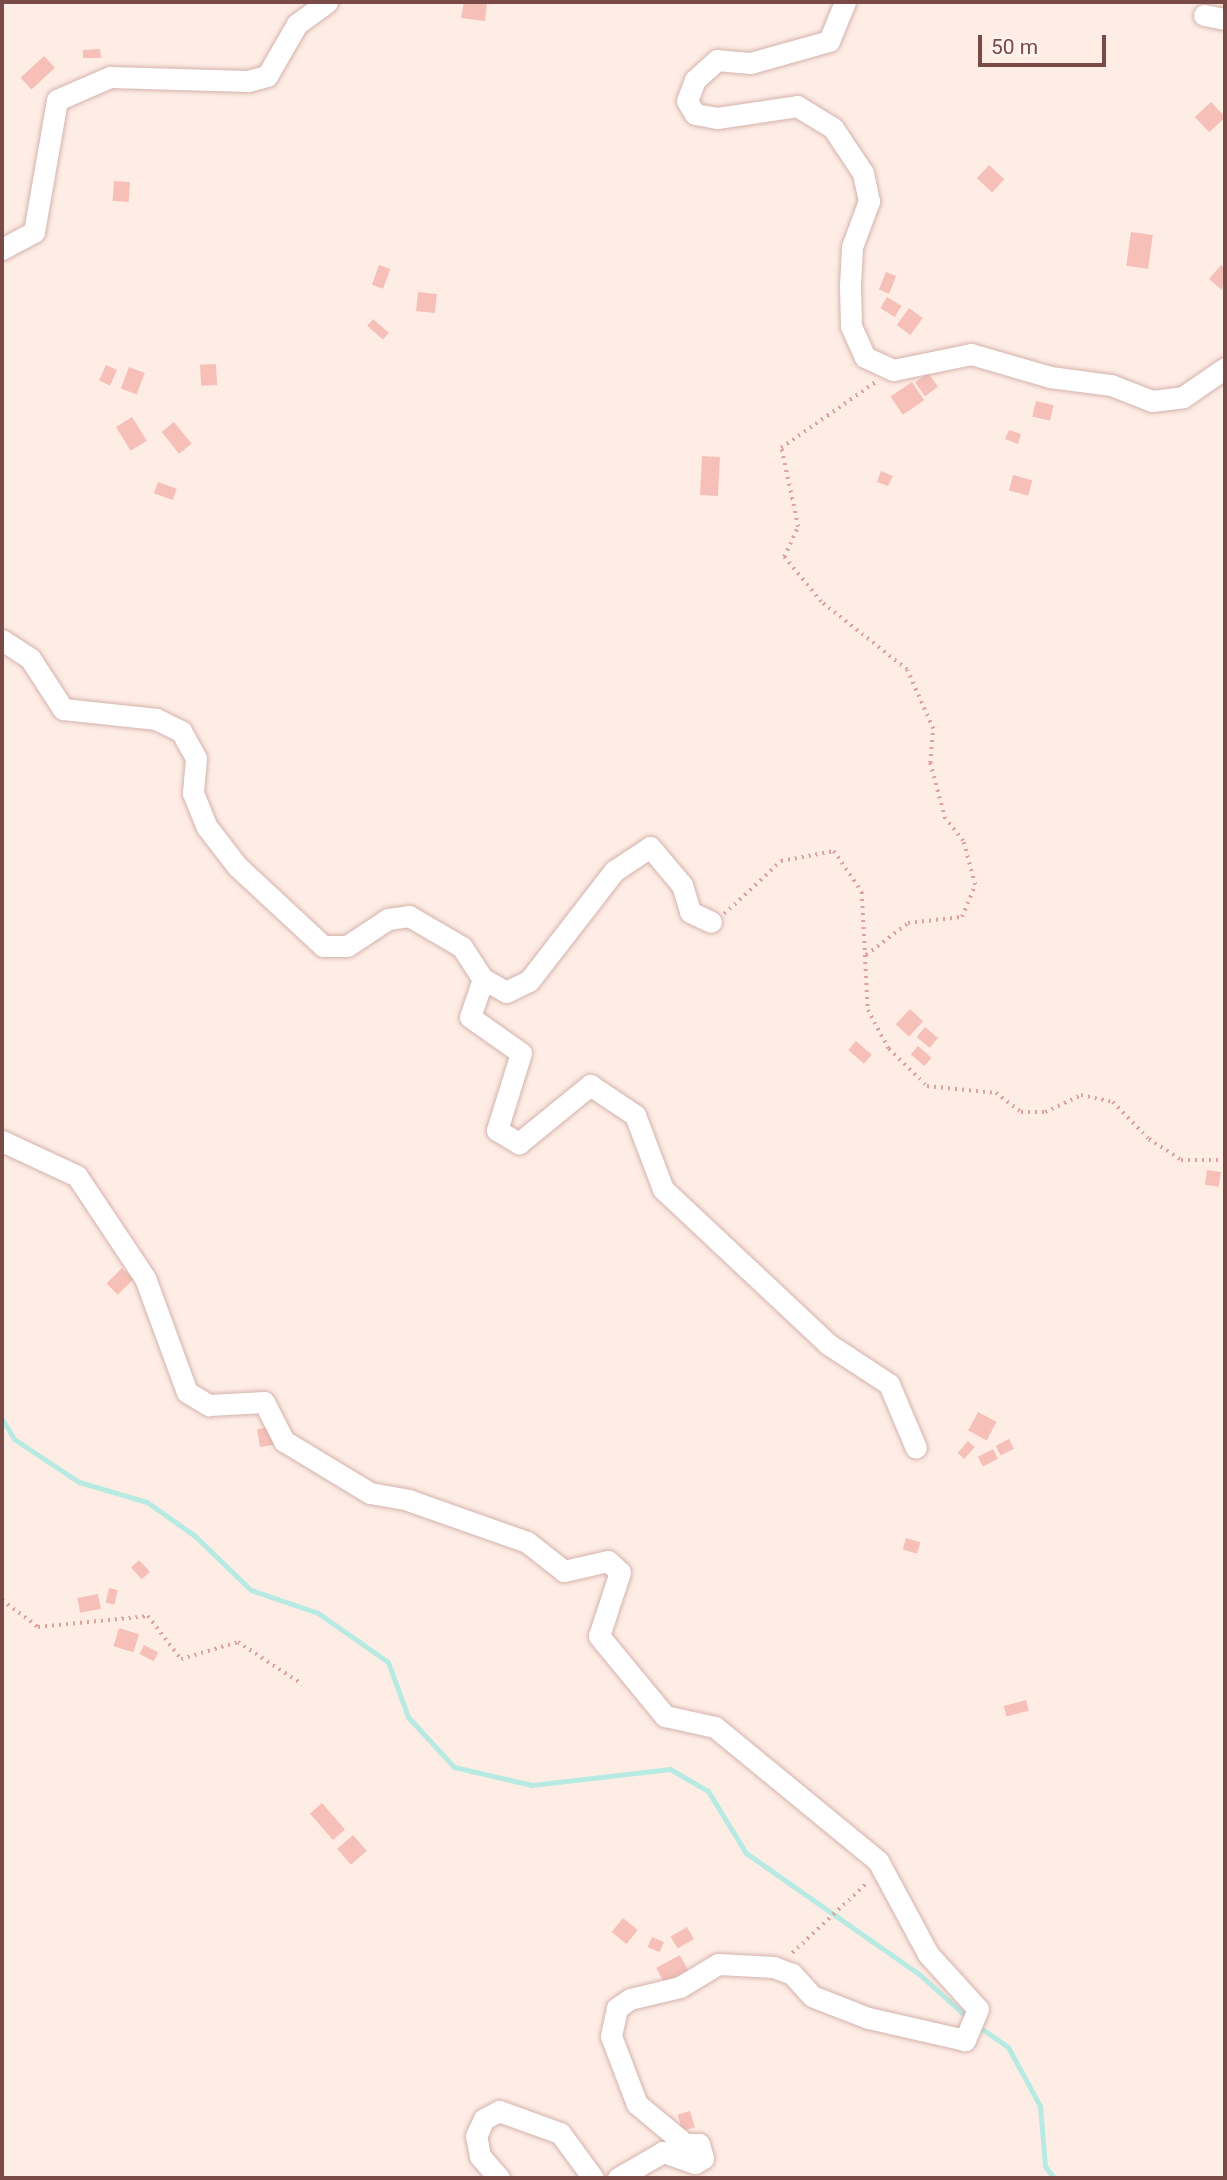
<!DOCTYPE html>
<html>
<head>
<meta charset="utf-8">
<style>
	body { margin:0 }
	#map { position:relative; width:1227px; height:2180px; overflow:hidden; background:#feede5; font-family:Roboto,sans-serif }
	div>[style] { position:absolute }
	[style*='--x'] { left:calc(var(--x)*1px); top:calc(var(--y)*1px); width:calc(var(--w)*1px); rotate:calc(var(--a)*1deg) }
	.stream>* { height:5px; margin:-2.5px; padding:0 2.5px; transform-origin:2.5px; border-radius:2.5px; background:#b7eae3 }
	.building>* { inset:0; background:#f6c0b9; transform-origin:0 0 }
	.path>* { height:3.5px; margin-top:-1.75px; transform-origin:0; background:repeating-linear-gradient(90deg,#dca29c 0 2px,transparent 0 7px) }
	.roads { filter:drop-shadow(0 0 2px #d4b2ac) drop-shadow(0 0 2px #d4b2ac) }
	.minor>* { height:21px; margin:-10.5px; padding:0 10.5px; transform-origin:10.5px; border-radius:10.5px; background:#fff }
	span { translate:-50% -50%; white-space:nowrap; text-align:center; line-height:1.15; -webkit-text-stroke:7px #fff3ed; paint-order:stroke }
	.frame { position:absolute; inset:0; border:4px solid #7a4a47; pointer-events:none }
	.scale { position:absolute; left:978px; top:35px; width:128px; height:32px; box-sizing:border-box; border:4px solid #7a4a47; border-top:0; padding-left:9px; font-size:21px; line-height:24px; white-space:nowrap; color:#7a4a47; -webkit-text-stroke:5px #fff3ed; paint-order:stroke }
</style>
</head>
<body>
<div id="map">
	<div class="stream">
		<div style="--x:2;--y:1419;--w:23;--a:59"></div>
		<div style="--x:14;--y:1439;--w:78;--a:33.5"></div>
		<div style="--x:79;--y:1482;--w:71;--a:16.4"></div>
		<div style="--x:147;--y:1502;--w:59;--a:35.3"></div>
		<div style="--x:195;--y:1536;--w:78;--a:44"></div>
		<div style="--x:251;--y:1590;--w:71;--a:18.9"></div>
		<div style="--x:318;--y:1613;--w:85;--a:35"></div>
		<div style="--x:388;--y:1662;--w:59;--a:70"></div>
		<div style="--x:408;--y:1717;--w:68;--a:47.4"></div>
		<div style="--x:454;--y:1767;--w:80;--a:13"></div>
		<div style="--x:532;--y:1785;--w:139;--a:-6.6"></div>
		<div style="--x:670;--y:1769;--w:44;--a:30.1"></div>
		<div style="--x:708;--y:1791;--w:73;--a:58.5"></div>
		<div style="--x:746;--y:1853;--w:211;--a:35"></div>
		<div style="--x:919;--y:1974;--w:66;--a:41.9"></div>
		<div style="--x:975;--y:2024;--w:40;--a:34.9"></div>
		<div style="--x:1008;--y:2047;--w:67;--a:61.5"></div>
		<div style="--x:1040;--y:2106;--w:60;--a:85.2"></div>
		<div style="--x:1045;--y:2166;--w:15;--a:53"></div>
	</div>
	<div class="building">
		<div style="clip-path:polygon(464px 2px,487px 3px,485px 21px,461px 18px)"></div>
		<div style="clip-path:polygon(100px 49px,101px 58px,83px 58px,83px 50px)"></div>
		<div style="left:44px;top:56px;width:16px;height:32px;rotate:47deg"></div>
		<div style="left:1211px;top:102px;width:21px;height:22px;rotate:47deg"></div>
		<div style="left:989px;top:165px;width:21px;height:18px;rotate:43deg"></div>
		<div style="left:114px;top:181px;width:16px;height:20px;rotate:4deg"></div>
		<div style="left:1131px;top:232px;width:22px;height:34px;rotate:8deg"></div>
		<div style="left:379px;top:265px;width:12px;height:21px;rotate:20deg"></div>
		<div style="clip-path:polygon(1221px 265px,1225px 269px,1222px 290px,1209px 279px)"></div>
		<div style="left:886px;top:272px;width:11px;height:19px;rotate:22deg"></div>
		<div style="left:418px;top:292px;width:19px;height:19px;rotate:6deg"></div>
		<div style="left:887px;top:297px;width:17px;height:13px;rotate:31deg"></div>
		<div style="left:909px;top:308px;width:17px;height:21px;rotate:36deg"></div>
		<div style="left:373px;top:319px;width:21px;height:9px;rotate:41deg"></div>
		<div style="left:216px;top:364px;width:21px;height:16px;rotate:87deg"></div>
		<div style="left:106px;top:365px;width:12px;height:17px;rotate:24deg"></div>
		<div style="left:129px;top:367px;width:17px;height:23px;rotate:21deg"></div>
		<div style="left:928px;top:373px;width:17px;height:16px;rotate:54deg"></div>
		<div style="left:912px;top:382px;width:22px;height:26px;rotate:56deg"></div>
		<div style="left:1036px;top:401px;width:18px;height:16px;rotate:13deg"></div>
		<div style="left:132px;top:417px;width:28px;height:19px;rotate:58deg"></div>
		<div style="left:174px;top:422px;width:28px;height:16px;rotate:51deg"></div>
		<div style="clip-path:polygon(1009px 430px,1021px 434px,1018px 444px,1005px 439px)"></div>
		<div style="left:702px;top:456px;width:18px;height:39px;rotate:3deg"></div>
		<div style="clip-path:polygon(881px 471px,893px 476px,888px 486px,877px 482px)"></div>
		<div style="left:1013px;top:475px;width:20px;height:16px;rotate:15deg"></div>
		<div style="left:158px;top:482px;width:20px;height:12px;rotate:20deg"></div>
		<div style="left:910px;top:1009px;width:18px;height:21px;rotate:43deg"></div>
		<div style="left:925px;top:1027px;width:17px;height:13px;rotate:40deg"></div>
		<div style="left:856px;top:1041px;width:21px;height:12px;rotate:41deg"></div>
		<div style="left:918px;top:1046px;width:18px;height:11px;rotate:41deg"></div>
		<div style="left:1207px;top:1170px;width:14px;height:15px;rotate:8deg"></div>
		<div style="left:122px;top:1268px;width:16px;height:22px;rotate:45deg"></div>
		<div style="left:978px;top:1412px;width:21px;height:21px;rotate:28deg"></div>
		<div style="left:271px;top:1427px;width:18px;height:14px;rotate:81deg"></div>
		<div style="left:1009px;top:1439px;width:11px;height:15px;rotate:63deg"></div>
		<div style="left:968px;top:1441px;width:9px;height:16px;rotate:41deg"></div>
		<div style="left:993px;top:1449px;width:11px;height:17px;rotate:63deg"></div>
		<div style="left:906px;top:1538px;width:15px;height:12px;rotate:16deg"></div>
		<div style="left:139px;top:1560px;width:16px;height:11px;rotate:47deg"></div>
		<div style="left:109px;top:1588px;width:9px;height:15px;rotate:13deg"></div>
		<div style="left:98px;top:1594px;width:15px;height:21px;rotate:79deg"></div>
		<div style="left:119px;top:1628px;width:21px;height:19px;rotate:17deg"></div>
		<div style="left:144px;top:1645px;width:16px;height:10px;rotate:27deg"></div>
		<div style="left:1026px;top:1700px;width:11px;height:23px;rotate:75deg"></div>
		<div style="left:322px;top:1803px;width:35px;height:16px;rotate:49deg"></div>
		<div style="left:353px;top:1835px;width:21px;height:21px;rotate:49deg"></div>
		<div style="left:623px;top:1918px;width:19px;height:18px;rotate:39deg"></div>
		<div style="left:687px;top:1927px;width:14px;height:19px;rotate:60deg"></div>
		<div style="left:652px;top:1937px;width:13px;height:11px;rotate:23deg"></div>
		<div style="left:680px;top:1955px;width:17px;height:27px;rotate:62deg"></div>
		<div style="left:690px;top:2111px;width:17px;height:13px;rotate:73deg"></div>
	</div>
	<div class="path">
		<div style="--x:724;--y:914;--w:78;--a:-42.9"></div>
		<div style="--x:781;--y:861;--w:54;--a:-10.7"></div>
		<div style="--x:834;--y:851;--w:50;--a:55.7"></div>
		<div style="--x:862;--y:892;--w:118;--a:87.1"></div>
		<div style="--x:868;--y:1010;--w:44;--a:61.7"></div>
		<div style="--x:889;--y:1049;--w:53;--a:44.2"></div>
		<div style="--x:927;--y:1086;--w:69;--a:5.8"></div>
		<div style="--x:996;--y:1093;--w:31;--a:37"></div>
		<div style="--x:1021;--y:1112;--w:24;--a:0"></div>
		<div style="--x:1045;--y:1112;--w:40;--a:-25"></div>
		<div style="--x:1081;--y:1095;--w:33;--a:12"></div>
		<div style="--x:1113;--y:1102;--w:52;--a:45.8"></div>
		<div style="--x:1149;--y:1139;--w:38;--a:33"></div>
		<div style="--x:1181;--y:1160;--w:44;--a:0"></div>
		<div style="--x:866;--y:955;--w:53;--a:-37.3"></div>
		<div style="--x:908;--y:923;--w:54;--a:-6.3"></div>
		<div style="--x:962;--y:917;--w:35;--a:-68"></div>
		<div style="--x:975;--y:885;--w:46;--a:-105.3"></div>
		<div style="--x:963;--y:841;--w:28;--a:-129"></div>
		<div style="--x:945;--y:819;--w:58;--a:-105"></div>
		<div style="--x:930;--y:763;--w:34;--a:-85"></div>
		<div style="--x:933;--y:729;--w:64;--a:-113.8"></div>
		<div style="--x:907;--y:670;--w:110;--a:-141.7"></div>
		<div style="--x:821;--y:602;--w:58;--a:-129.4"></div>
		<div style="--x:784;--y:557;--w:33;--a:-65"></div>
		<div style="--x:798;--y:527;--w:81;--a:-102.1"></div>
		<div style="--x:781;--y:448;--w:117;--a:-34.9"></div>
		<div style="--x:2;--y:1600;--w:45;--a:36.9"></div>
		<div style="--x:38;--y:1627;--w:111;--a:-5.7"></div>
		<div style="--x:148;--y:1616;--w:54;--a:52.5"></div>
		<div style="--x:181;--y:1659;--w:59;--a:-16.6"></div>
		<div style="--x:238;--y:1642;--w:77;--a:33.3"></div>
		<div style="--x:792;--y:1953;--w:104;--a:-43.1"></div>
	</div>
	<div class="roads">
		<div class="minor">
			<div style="--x:845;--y:2;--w:42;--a:112.3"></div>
			<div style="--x:829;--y:41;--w:82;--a:164.4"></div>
			<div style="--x:750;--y:63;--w:33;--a:-175"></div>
			<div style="--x:717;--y:60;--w:30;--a:138"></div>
			<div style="--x:695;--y:80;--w:22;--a:111"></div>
			<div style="--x:687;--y:101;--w:15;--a:58"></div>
			<div style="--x:695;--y:114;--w:22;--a:10"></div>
			<div style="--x:717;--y:118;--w:81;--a:-8.5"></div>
			<div style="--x:797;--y:106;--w:42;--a:31.4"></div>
			<div style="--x:833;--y:128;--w:54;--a:56.3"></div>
			<div style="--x:863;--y:173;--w:29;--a:78"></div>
			<div style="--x:869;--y:201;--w:49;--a:110.3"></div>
			<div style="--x:852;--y:247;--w:39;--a:93"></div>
			<div style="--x:850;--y:286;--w:40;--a:88.6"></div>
			<div style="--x:851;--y:326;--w:34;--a:66"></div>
			<div style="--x:865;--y:357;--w:31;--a:25"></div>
			<div style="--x:893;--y:370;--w:80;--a:-11.6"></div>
			<div style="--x:971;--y:354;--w:82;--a:16.2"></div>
			<div style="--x:1050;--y:377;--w:62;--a:7.5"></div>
			<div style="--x:1111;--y:385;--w:44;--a:21.3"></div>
			<div style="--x:1152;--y:401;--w:31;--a:-7"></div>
			<div style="--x:1183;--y:397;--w:51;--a:-34.6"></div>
			<div style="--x:1204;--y:15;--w:21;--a:11"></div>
			<div style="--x:2;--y:249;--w:36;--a:-28"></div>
			<div style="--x:34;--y:232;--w:134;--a:-80.1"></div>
			<div style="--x:57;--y:100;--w:58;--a:-23.5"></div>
			<div style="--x:110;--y:77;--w:138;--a:1.7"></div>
			<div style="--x:248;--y:81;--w:20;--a:-15"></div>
			<div style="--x:267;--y:76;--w:60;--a:-60"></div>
			<div style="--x:297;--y:24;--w:37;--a:-36"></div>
			<div style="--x:2;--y:640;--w:33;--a:33"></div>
			<div style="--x:30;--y:658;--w:61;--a:57.1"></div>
			<div style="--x:63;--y:709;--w:94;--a:6.1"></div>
			<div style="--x:156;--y:719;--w:28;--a:26"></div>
			<div style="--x:181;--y:731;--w:31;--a:61"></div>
			<div style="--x:196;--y:758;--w:35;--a:95"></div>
			<div style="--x:193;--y:793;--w:37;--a:68"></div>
			<div style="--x:207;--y:827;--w:49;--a:52.4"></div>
			<div style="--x:237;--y:866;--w:117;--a:42.9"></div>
			<div style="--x:323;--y:946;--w:24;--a:0"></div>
			<div style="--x:347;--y:946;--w:49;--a:-33.4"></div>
			<div style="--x:388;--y:919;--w:21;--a:-8"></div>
			<div style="--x:409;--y:916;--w:61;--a:30.3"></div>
			<div style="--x:462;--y:947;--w:38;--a:57"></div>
			<div style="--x:483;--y:979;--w:26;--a:29"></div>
			<div style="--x:506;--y:992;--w:25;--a:-26"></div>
			<div style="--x:529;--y:981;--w:139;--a:-52.3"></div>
			<div style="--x:614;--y:871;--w:43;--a:-33.7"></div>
			<div style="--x:650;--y:847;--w:50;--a:49.9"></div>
			<div style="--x:682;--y:885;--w:28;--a:73"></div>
			<div style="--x:690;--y:912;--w:23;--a:25"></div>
			<div style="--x:483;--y:979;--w:40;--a:108.9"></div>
			<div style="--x:470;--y:1017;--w:62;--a:35.2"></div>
			<div style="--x:521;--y:1053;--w:81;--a:107.3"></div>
			<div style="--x:497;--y:1130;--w:26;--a:31"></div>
			<div style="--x:519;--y:1143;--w:92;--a:-39.2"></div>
			<div style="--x:590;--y:1085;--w:54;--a:33.7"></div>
			<div style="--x:635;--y:1115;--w:79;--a:69.3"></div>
			<div style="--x:663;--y:1189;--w:226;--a:43.2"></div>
			<div style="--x:828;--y:1344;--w:73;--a:33.3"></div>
			<div style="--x:889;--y:1384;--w:69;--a:67.1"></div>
			<div style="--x:2;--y:1141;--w:83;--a:25"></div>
			<div style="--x:77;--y:1176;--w:123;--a:56.3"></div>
			<div style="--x:145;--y:1278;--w:121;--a:69.8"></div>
			<div style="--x:187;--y:1392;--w:26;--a:31"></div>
			<div style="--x:209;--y:1405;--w:55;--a:-3.1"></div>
			<div style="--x:264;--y:1402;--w:44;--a:62.9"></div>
			<div style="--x:284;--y:1441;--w:100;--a:31.2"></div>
			<div style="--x:370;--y:1493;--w:39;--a:10"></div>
			<div style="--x:408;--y:1500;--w:126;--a:19.4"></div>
			<div style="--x:527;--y:1542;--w:47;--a:38.1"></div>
			<div style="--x:564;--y:1571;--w:45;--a:-12.8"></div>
			<div style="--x:608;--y:1561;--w:16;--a:43"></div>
			<div style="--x:620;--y:1572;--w:67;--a:108.2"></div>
			<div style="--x:599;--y:1636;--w:104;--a:50.5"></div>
			<div style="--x:665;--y:1716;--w:51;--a:12.4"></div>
			<div style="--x:715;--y:1727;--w:211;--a:39.4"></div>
			<div style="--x:878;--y:1861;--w:106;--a:61.7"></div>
			<div style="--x:928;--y:1954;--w:74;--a:47.7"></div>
			<div style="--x:978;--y:2009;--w:34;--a:113"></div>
			<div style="--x:965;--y:2040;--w:99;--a:-167.2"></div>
			<div style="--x:868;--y:2018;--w:60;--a:-158.6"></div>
			<div style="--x:812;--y:1996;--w:30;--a:-132"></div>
			<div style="--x:792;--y:1974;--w:19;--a:-159"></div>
			<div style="--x:774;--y:1967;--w:56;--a:-176.9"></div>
			<div style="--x:718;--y:1964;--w:44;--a:148.8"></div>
			<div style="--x:680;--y:1987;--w:51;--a:166.5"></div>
			<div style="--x:630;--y:1999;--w:16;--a:145"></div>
			<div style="--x:617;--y:2008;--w:29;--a:102"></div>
			<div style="--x:611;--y:2036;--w:73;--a:69.1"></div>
			<div style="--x:637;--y:2104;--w:62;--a:39.8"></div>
			<div style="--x:685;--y:2144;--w:14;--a:0"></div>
			<div style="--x:699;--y:2144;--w:15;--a:74"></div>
			<div style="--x:703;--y:2158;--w:9;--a:148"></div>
			<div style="--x:695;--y:2163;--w:34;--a:-161"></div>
			<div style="--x:663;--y:2152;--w:52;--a:150"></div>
			<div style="--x:499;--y:2178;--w:29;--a:-131"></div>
			<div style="--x:480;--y:2156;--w:20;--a:-101"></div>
			<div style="--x:476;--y:2136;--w:19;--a:-65"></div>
			<div style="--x:484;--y:2119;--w:17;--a:-28"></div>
			<div style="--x:499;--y:2111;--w:65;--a:19.8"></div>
			<div style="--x:560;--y:2133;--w:56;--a:53.7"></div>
		</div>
	</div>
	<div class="frame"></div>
	<div class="scale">50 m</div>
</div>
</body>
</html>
